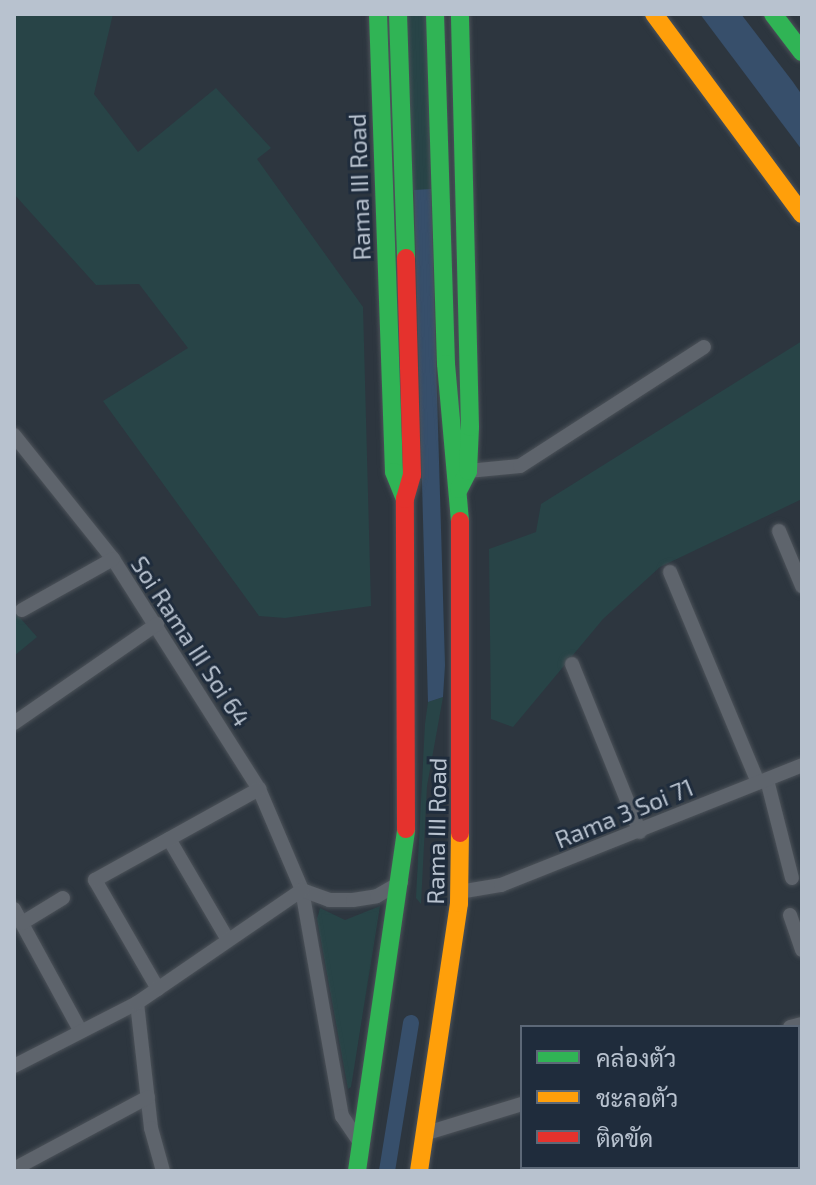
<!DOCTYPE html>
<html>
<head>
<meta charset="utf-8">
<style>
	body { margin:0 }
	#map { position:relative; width:816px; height:1185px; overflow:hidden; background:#2d363f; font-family:"Exo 2",Sarabun,sans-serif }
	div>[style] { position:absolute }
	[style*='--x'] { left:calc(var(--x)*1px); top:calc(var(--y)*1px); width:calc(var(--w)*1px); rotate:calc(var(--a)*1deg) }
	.green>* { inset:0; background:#284447; transform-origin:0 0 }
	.water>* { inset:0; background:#374f6b }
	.canal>* { height:16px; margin:-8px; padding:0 8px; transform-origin:8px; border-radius:8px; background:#374f6b }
	.roads { filter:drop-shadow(0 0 2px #4c5259) drop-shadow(0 0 2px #4c5259) }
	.street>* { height:14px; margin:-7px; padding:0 7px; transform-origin:7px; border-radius:7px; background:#5e646c }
	.fast>* { height:18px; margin:-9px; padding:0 9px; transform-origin:9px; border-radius:9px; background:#30b455 }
	.slow>* { height:18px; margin:-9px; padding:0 9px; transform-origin:9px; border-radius:9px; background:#ff9f0a }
	.jam>* { height:18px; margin:-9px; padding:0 9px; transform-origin:9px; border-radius:9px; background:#e5322d }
	span { translate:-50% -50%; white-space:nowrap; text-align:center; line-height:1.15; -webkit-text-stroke:6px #1f2c3c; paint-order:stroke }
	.street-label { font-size:24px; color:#b8c2cf }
	.frame { position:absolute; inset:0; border:16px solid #b8c2cf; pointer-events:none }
	.legend { position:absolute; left:520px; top:1025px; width:280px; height:144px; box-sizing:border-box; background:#1f2c3c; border:2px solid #5c6877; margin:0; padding:10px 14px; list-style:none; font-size:24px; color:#b8c2cf }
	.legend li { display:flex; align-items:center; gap:16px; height:40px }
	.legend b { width:40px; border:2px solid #5c6877 }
</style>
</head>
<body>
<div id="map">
	<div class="green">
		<div style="clip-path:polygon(14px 14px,113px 14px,94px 94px,138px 152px,216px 88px,271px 148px,257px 159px,363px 307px,371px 606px,285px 618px,259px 616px,103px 401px,188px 348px,139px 284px,96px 285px,14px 194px)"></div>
		<div style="left:395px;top:14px;width:39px;height:178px"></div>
		<div style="clip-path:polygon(802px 341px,802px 499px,660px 567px,603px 619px,513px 727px,491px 719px,489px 549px,536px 532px,541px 504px)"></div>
		<div style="clip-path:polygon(14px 611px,37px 637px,14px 656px)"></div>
		<div style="clip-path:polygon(443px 697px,427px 786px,421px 904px,416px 898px,425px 724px,428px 702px)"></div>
		<div style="clip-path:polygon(380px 906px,351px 1087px,348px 1089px,317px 919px,320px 908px,345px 920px)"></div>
	</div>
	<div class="water">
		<div style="clip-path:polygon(700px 14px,741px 14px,793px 82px,802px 95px,802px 150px)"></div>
		<div style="clip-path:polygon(431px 189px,445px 665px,443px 697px,428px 702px,414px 190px)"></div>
	</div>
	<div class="canal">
		<div style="--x:387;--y:1171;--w:150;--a:-80.8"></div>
	</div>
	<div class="roads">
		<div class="street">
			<div style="--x:14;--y:435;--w:159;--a:51.4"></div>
			<div style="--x:113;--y:559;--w:272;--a:57.6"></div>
			<div style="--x:259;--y:789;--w:110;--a:66.9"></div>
			<div style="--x:302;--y:890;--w:230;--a:80"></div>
			<div style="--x:342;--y:1116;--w:34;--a:56"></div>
			<div style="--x:468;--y:471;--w:52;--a:-5.5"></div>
			<div style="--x:520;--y:466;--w:219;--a:-32.9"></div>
			<div style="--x:779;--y:531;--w:60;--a:67.3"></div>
			<div style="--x:670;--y:572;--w:228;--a:67.3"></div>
			<div style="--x:22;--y:610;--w:104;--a:-29.3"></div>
			<div style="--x:572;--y:664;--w:181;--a:68"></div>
			<div style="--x:14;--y:723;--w:174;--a:-34.7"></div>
			<div style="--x:767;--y:780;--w:101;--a:75.7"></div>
			<div style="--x:169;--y:839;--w:117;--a:59.7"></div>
			<div style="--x:302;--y:890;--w:29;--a:20"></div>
			<div style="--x:329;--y:900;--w:24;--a:0"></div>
			<div style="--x:353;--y:900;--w:24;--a:-9"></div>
			<div style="--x:377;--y:896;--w:28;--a:-30"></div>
			<div style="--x:459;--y:892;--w:43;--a:-9.5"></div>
			<div style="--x:501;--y:885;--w:324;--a:-21.7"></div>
			<div style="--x:14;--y:909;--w:138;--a:61.4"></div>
			<div style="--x:790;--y:915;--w:37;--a:71"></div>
			<div style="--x:22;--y:923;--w:48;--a:-31.4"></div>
			<div style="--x:158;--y:989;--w:126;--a:-120"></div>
			<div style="--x:95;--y:880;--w:188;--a:-29"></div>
			<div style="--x:137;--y:1003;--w:126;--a:83.6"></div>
			<div style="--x:151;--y:1128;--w:45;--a:74.4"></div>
			<div style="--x:790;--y:1027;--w:12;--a:-14"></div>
			<div style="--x:14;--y:1066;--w:138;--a:-27.1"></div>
			<div style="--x:137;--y:1003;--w:200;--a:-34.4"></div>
			<div style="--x:427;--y:1133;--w:99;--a:-17"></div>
			<div style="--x:14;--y:1169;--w:152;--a:-28.2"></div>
		</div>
		<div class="fast">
			<div style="--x:378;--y:14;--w:458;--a:88"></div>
			<div style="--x:394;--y:472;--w:29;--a:68"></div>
			<div style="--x:398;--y:14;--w:244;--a:88.1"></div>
			<div style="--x:435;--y:14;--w:350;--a:88.2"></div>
			<div style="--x:446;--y:364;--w:158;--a:84.9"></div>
			<div style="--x:773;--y:14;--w:48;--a:52.7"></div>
			<div style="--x:459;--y:489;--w:20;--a:-63"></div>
			<div style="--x:468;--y:471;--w:44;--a:-87.4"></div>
			<div style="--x:470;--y:427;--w:413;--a:-91.4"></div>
			<div style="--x:357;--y:1171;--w:345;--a:-81.8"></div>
		</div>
		<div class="slow">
			<div style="--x:654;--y:14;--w:249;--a:53.5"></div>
			<div style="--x:419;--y:1171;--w:271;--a:-81.5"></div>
			<div style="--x:459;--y:903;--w:70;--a:-89.2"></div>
		</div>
		<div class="jam">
			<div style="--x:460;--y:521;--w:312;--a:90"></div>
			<div style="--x:406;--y:829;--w:330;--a:-90.2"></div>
			<div style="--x:405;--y:499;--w:25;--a:-74"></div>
			<div style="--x:412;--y:475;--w:217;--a:-91.6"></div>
		</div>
	</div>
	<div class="street-label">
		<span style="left:359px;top:187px;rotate:-92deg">Rama III Road</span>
		<span style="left:191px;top:641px;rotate:57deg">Soi Rama III Soi 64</span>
		<span style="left:624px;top:813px;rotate:-22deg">Rama 3 Soi 71</span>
		<span style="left:436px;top:831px;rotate:-89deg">Rama III Road</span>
	</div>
	<div class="frame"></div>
	<ul class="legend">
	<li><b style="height:10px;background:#30b455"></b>คล่องตัว</li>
	<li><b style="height:10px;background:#ff9f0a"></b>ชะลอตัว</li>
	<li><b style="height:10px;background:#e5322d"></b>ติดขัด</li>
	</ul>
</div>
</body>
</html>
